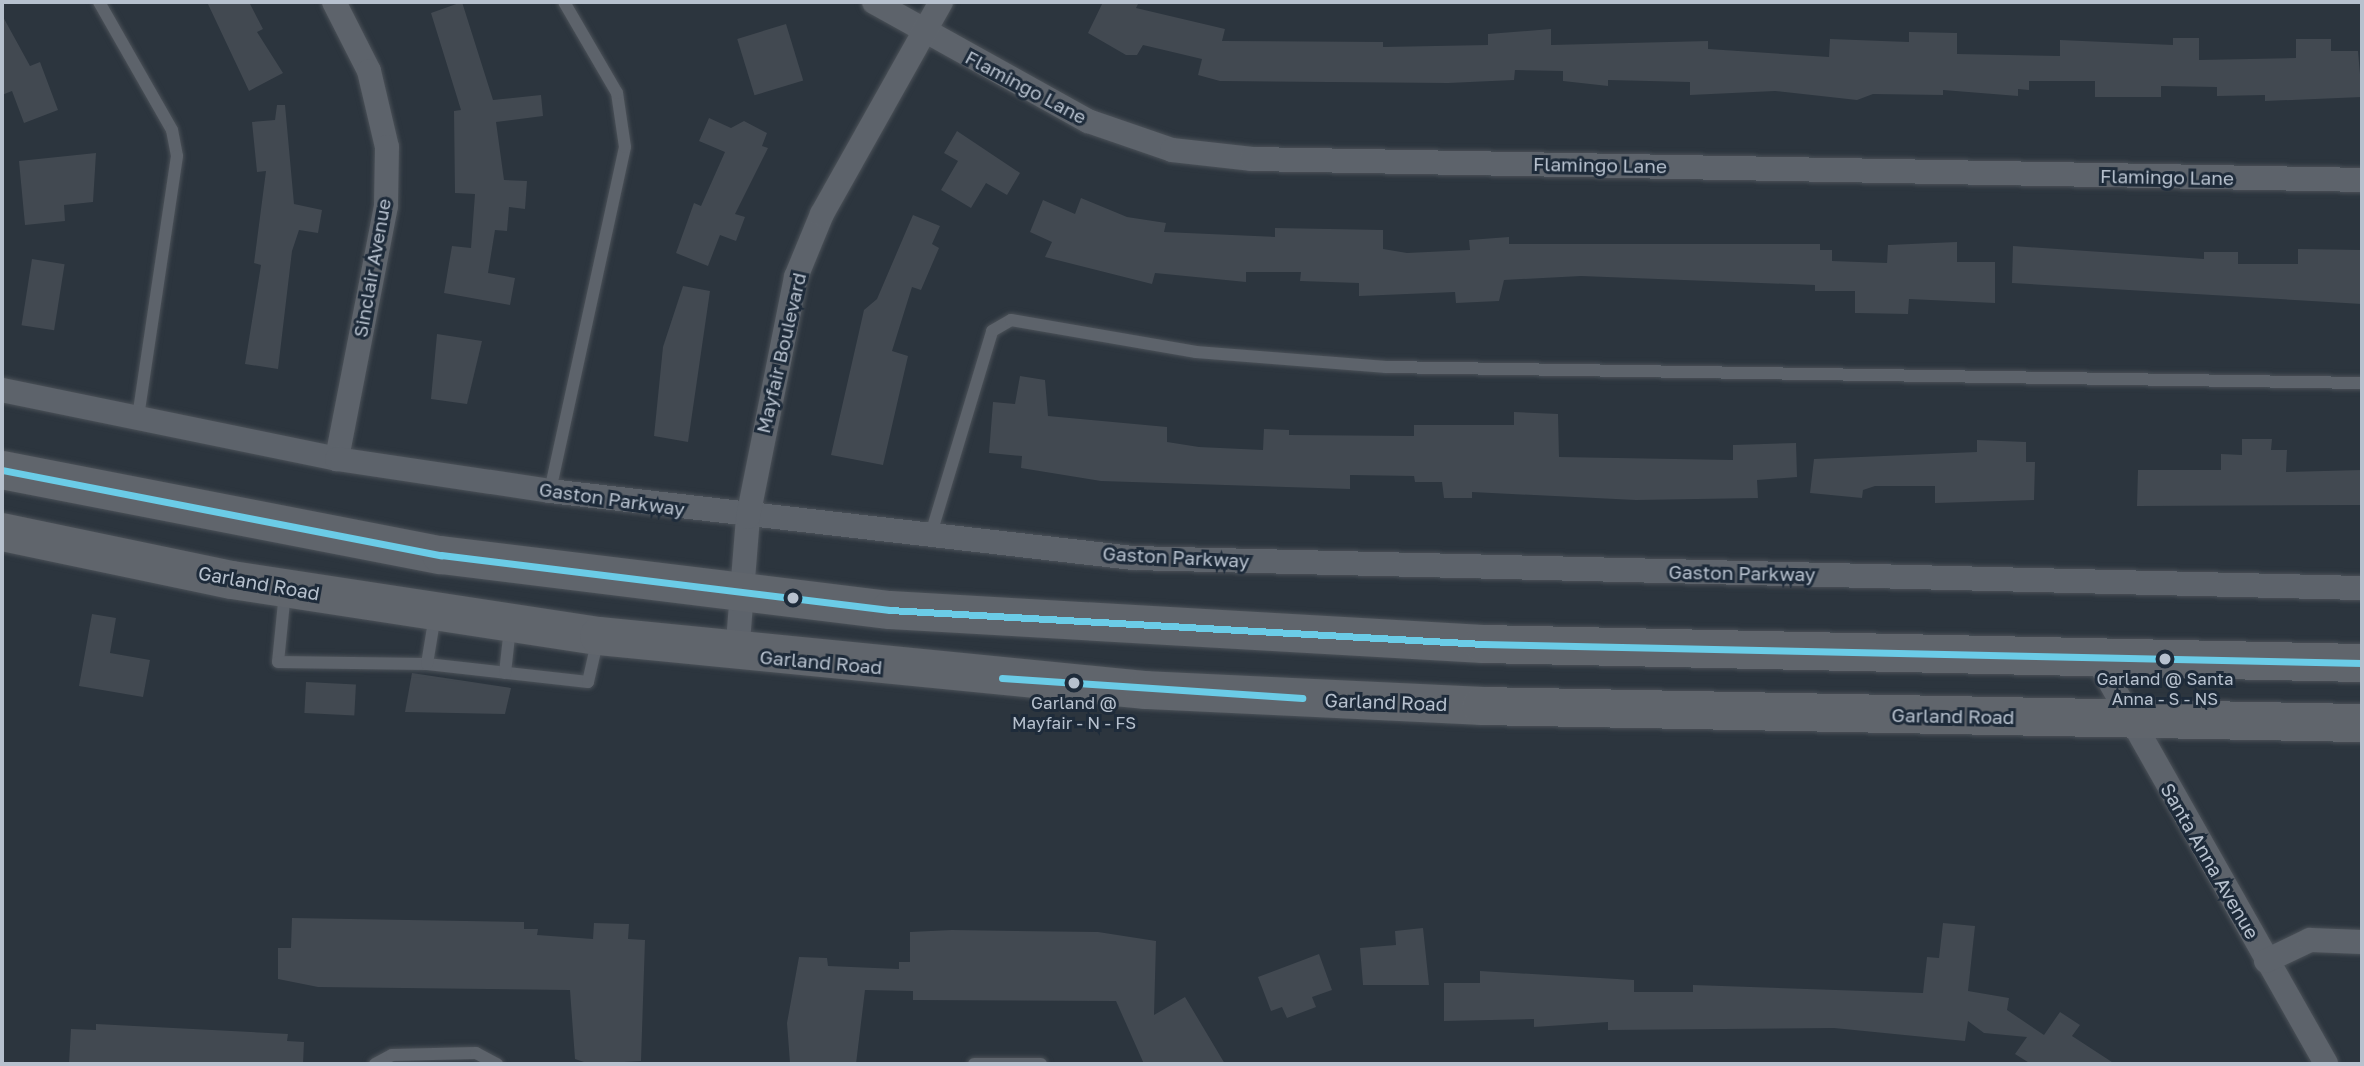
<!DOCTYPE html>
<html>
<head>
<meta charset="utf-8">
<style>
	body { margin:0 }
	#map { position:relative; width:2364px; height:1066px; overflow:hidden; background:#2c353e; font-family:"Golos Text",sans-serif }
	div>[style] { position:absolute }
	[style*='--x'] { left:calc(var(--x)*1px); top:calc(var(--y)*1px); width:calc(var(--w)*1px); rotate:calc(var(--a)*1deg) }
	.building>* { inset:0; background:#424951; transform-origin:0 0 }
	.roads { filter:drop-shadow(0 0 2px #4b5158) drop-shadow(0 0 2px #4b5158) }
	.service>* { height:12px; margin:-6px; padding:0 6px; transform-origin:6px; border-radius:6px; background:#5d636b }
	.minor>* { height:24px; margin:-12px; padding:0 12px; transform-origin:12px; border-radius:12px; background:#5d636b }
	.primary>* { height:38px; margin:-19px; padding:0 19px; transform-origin:19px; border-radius:19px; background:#60656c }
	.bus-1>* { height:7px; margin:-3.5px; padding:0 3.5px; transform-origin:3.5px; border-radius:3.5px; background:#6bcce7 }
	.dots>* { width:19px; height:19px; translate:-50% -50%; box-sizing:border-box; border:4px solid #1e2b3a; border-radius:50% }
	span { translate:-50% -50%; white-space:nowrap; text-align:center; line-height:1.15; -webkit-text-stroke:6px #1e2b3a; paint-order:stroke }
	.bus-label { font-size:17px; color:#b7c1ce }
	.street-label { font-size:19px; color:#b7c1ce }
	.frame { position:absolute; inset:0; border:4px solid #b7c1ce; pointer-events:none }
</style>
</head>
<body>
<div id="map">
	<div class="building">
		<div style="clip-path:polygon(207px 2px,249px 2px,263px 29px,257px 32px,283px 73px,249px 91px)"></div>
		<div style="clip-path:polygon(462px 2px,493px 100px,541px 95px,543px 116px,496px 122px,504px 180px,527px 181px,525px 209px,509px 207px,507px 231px,495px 230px,488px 273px,515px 278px,510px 305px,444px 293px,452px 246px,471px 248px,475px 194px,455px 193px,454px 111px,461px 110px,431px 13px)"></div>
		<div style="clip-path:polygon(1103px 2px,1139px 2px,1136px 8px,1225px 29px,1222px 41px,1383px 42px,1383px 47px,1488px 45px,1488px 34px,1551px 29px,1551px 45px,1708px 41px,1708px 49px,1829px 57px,1830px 39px,1909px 42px,1909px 32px,1957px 33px,1957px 54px,2060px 56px,2060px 40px,2173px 45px,2173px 38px,2199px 38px,2199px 60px,2296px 58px,2296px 39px,2331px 39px,2331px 51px,2358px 51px,2362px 97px,2265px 101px,2265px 95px,2217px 96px,2217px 87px,2161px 86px,2161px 97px,2095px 97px,2095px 81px,2029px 81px,2029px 90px,2018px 89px,2018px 96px,1943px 90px,1943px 95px,1873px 94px,1857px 100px,1775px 91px,1690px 95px,1690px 82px,1608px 80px,1608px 86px,1563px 81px,1563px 71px,1515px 70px,1514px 80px,1448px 83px,1220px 81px,1198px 75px,1202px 59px,1143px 45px,1137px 55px,1126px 55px,1088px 33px)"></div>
		<div style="clip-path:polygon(2px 15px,30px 66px,40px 62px,58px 110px,24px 123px,12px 91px,2px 95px)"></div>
		<div style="left:786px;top:24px;width:59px;height:51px;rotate:73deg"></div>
		<div style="clip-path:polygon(277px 105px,285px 105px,294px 204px,322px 210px,318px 233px,299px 230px,292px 251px,278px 369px,245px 364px,261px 265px,254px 263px,266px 171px,257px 172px,252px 122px,275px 120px)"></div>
		<div style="clip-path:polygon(709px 118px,731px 128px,744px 121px,767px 133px,762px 146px,768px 148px,735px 214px,745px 217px,736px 241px,720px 235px,708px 266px,676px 253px,694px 203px,701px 206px,725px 152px,699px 141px)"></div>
		<div style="clip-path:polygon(957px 131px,1020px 173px,1007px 195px,986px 183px,971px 208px,941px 190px,958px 161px,944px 153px)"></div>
		<div style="clip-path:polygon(96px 153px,93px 202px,64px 205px,65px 221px,25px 225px,19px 161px)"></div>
		<div style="clip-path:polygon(1081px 198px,1127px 217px,1166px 223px,1164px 232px,1275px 237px,1275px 228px,1383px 230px,1383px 249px,1407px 253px,1470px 250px,1469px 240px,1509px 237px,1509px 244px,1820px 244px,1820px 250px,1832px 250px,1832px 261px,1887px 263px,1888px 245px,1957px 242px,1957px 262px,1995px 262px,1995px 303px,1909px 299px,1908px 314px,1855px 313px,1855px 291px,1815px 291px,1815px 285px,1581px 276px,1504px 280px,1499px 301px,1456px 303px,1455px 292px,1359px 296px,1359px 283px,1300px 281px,1301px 272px,1246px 272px,1246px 282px,1155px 273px,1152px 284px,1045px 257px,1052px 242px,1030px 232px,1043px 200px,1075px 214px)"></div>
		<div style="clip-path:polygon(913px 215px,940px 226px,932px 244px,939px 248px,921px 290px,912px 287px,892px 351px,908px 356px,883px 465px,831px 455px,864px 310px,877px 299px)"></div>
		<div style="clip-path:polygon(2013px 246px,2204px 259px,2204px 252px,2238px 252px,2238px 264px,2298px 264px,2298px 249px,2362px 250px,2362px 304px,2012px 283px)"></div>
		<div style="left:32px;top:259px;width:33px;height:67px;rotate:9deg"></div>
		<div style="clip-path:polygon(683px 286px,710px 291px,688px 442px,654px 436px,663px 347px)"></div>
		<div style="clip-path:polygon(437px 334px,482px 341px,467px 404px,431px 399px)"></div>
		<div style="clip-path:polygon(1020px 376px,1045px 380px,1048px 416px,1167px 427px,1167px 442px,1199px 447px,1263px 450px,1264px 429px,1289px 430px,1289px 435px,1414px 436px,1414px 425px,1514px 425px,1514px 412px,1558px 414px,1559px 457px,1733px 460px,1733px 445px,1796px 443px,1797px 477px,1757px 480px,1758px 498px,1636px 500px,1472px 492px,1472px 498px,1444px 498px,1442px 482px,1415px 482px,1414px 476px,1350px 475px,1350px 489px,1101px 481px,1021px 468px,1022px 456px,989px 453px,993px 402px,1015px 404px)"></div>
		<div style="clip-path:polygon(2242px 439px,2272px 439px,2271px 450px,2287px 450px,2286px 472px,2362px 470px,2362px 505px,2137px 506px,2138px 470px,2221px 470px,2221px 454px,2242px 455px)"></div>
		<div style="clip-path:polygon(1977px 440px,2026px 442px,2026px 462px,2035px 462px,2034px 500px,1935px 503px,1935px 486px,1875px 486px,1863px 490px,1862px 498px,1810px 493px,1814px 459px,1977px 452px)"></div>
		<div style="clip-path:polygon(92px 614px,116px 618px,110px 653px,150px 660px,143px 697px,79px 686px)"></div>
		<div style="clip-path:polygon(412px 673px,511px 688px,505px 714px,405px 712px)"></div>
		<div style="left:306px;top:682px;width:50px;height:31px;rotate:3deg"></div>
		<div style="clip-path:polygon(292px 918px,524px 922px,524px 929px,538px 929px,537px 935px,593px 939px,594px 923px,629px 924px,628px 939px,645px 940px,641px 1061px,590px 1064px,575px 1059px,570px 990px,318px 987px,278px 979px,278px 948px,291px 948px)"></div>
		<div style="clip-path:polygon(1943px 923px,1975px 926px,1968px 991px,2009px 998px,2007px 1010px,2044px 1035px,2060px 1012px,2080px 1025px,2072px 1036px,2115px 1064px,2031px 1064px,2015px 1054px,2027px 1037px,1984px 1033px,1968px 1021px,1965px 1041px,1834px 1028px,1608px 1030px,1608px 1022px,1534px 1027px,1534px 1019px,1444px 1021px,1444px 983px,1480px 983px,1480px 971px,1634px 980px,1634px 992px,1693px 992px,1693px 985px,1923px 993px,1927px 957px,1939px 958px)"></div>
		<div style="clip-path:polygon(1423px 928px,1429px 985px,1363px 985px,1360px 948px,1396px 945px,1395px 931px)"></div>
		<div style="clip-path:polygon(952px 930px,1098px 932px,1156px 941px,1154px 1015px,1185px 997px,1225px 1064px,1144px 1064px,1116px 1001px,913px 1000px,913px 991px,865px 990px,856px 1064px,790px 1063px,787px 1023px,799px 957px,827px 958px,828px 966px,899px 969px,899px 962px,910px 962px,910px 932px)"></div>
		<div style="clip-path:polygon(1319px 954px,1332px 990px,1312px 997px,1316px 1007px,1287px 1018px,1282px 1007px,1271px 1011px,1258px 977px)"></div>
		<div style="clip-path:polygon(96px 1024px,288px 1034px,287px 1041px,304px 1042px,303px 1064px,69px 1064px,71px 1029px,96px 1030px)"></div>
	</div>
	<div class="roads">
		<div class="service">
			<div style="--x:99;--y:2;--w:147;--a:60.3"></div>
			<div style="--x:172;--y:130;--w:26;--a:79"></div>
			<div style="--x:177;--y:156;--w:265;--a:98.5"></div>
			<div style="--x:550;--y:491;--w:352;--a:-77.7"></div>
			<div style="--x:625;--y:147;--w:55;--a:-98.4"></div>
			<div style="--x:617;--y:93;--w:105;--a:-120.2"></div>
			<div style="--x:930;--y:537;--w:215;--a:-73.2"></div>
			<div style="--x:992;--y:331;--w:22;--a:-30"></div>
			<div style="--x:1011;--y:320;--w:188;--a:9.8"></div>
			<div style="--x:1196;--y:352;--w:191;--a:4.5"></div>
			<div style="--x:1386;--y:367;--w:976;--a:0.94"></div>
			<div style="--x:285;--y:592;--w:70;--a:95.7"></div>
			<div style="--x:278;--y:662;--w:149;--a:0.8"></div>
			<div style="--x:427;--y:664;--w:162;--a:6.4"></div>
			<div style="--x:588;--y:682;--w:45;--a:-77.2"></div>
			<div style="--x:427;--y:664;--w:50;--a:-80.7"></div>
			<div style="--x:505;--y:673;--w:45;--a:-83.7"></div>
			<div style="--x:375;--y:1064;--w:19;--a:-28"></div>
			<div style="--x:392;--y:1055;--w:84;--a:-1.4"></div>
			<div style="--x:476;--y:1053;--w:24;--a:28"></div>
			<div style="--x:974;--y:1064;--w:67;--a:0"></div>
		</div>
		<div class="minor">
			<div style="--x:334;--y:2;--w:77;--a:63.1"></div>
			<div style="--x:369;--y:71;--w:78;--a:76.7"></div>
			<div style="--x:387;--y:147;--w:59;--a:91"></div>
			<div style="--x:386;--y:206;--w:258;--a:101"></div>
			<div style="--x:874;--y:2;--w:245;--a:29.1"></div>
			<div style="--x:1088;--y:121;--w:89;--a:19"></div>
			<div style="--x:1172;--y:150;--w:81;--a:6.4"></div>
			<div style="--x:1252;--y:159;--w:1110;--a:1.08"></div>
			<div style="--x:2;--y:390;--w:342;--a:11.6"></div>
			<div style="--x:337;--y:459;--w:215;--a:8.5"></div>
			<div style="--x:550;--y:491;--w:587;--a:6.56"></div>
			<div style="--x:1133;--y:558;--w:1229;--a:1.4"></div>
			<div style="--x:737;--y:654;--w:137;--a:-85.4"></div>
			<div style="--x:748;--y:517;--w:245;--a:-78.7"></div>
			<div style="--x:796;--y:277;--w:68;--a:-67.6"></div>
			<div style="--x:822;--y:214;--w:243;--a:-60.7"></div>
			<div style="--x:2096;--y:657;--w:467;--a:60.5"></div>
			<div style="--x:2266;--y:961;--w:49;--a:-25.5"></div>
			<div style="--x:2310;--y:940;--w:52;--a:2.2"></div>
		</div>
		<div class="primary">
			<div style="--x:2;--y:470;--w:447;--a:11"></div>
			<div style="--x:441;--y:555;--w:452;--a:7"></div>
			<div style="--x:890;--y:610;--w:594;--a:3.28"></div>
			<div style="--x:1483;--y:644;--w:879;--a:1.24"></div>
			<div style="--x:2;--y:532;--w:235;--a:11.8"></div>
			<div style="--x:232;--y:580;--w:371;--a:8.7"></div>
			<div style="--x:599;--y:636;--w:550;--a:5.64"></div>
			<div style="--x:1146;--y:690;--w:335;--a:2.7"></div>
			<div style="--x:1481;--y:706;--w:881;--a:1.11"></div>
		</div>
	</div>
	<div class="bus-1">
		<div style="--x:2;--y:470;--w:447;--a:11"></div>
		<div style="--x:441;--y:555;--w:452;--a:7"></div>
		<div style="--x:890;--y:610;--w:594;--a:3.28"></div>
		<div style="--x:1483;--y:644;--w:879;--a:1.24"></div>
		<div style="--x:1002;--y:678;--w:301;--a:3.8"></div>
	</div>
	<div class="dots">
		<div style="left:793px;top:598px;background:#b7c1ce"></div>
		<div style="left:2165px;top:659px;background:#b7c1ce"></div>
		<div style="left:1074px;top:683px;background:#b7c1ce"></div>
	</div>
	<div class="bus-label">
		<span style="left:2165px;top:689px">Garland @ Santa<br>Anna - S - NS</span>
		<span style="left:1074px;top:713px">Garland @<br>Mayfair - N - FS</span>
	</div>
	<div class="street-label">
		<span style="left:1026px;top:87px;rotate:28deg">Flamingo Lane</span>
		<span style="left:1600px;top:165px;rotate:1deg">Flamingo Lane</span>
		<span style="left:2167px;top:177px;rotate:1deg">Flamingo Lane</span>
		<span style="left:372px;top:268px;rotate:-80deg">Sinclair Avenue</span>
		<span style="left:781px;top:353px;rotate:-77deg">Mayfair Boulevard</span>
		<span style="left:612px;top:499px;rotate:8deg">Gaston Parkway</span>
		<span style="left:1176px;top:557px;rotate:3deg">Gaston Parkway</span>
		<span style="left:1742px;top:573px;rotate:1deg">Gaston Parkway</span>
		<span style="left:259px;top:583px;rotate:10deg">Garland Road</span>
		<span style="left:821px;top:662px;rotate:5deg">Garland Road</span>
		<span style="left:1386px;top:702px;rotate:2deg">Garland Road</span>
		<span style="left:1953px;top:716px;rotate:1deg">Garland Road</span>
		<span style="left:2210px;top:861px;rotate:60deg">Santa Anna Avenue</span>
	</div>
	<div class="frame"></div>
</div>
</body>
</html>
